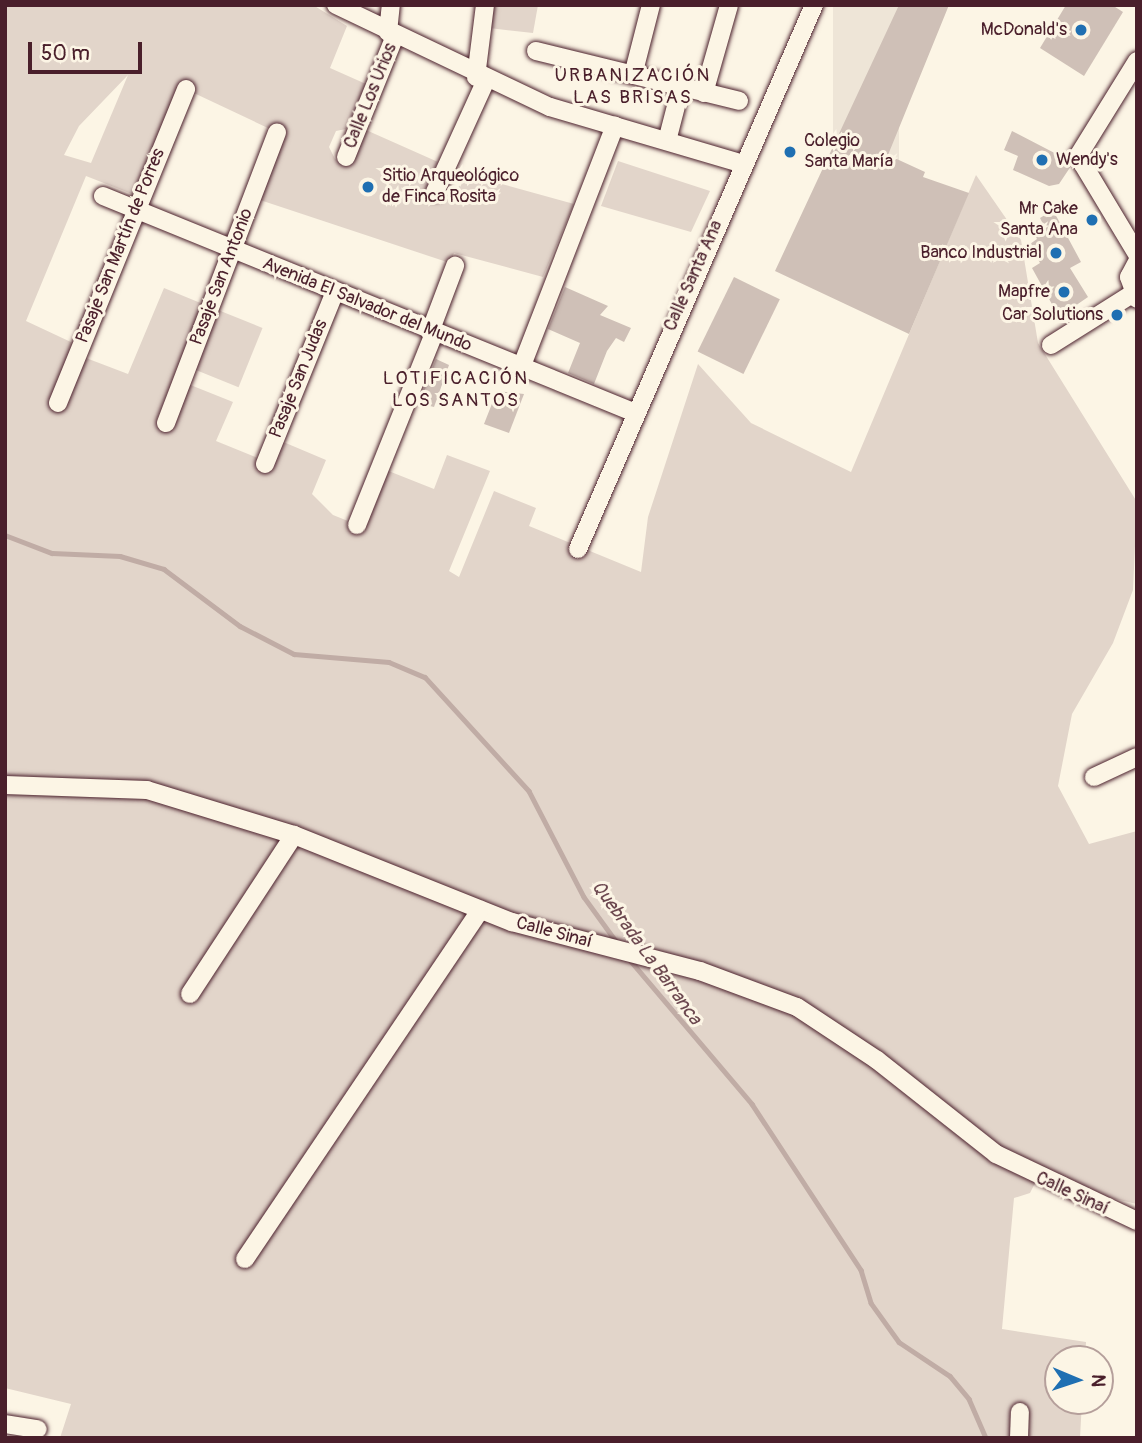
<!DOCTYPE html>
<html>
<head>
<meta charset="utf-8">
<style>
	body { margin:0 }
	#map { position:relative; width:1142px; height:1443px; overflow:hidden; background:#fcf5e5; font-family:Pangolin,sans-serif }
	div>[style] { position:absolute }
	[style*='--x'] { left:calc(var(--x)*1px); top:calc(var(--y)*1px); width:calc(var(--w)*1px); rotate:calc(var(--a)*1deg) }
	.built>* { inset:0; background:#eee5d7; transform-origin:0 0 }
	.green>* { inset:0; background:#e2d5ca; transform-origin:0 0 }
	.stream>* { height:4.5px; margin:-2.25px; padding:0 2.25px; transform-origin:2.25px; border-radius:2.25px; background:#c0aca5 }
	.building>* { inset:0; background:#cfc0b7; transform-origin:0 0 }
	.roads { filter:drop-shadow(0 0 2px #4a1f2b) drop-shadow(0 0 2px #4a1f2b) }
	.street>* { height:18px; margin:-9px; padding:0 9px; transform-origin:9px; border-radius:9px; background:#fcf5e5 }
	.dots>* { width:19px; height:19px; translate:-50% -50%; box-sizing:border-box; border:4px solid #fcf5e5; border-radius:50% }
	span { translate:-50% -50%; white-space:nowrap; text-align:center; line-height:1.15; -webkit-text-stroke:6px #fcf5e5; paint-order:stroke }
	.poi-label { font-size:18px; color:#4a1f2b }
	.right { translate:-100% -50%; text-align:right }
	.left { translate:0 -50%; text-align:left }
	.street-label { font-size:18px; color:#4a1f2b }
	.neighbourhood-label { font-size:19px; color:#4a1f2b; letter-spacing:2px }
	.water-label { font-size:19px; color:#6d4950; font-style:italic }
	.frame { position:absolute; inset:0; border:7px solid #4a1f2b; pointer-events:none }
	.north { position:absolute; left:1044px; top:1345px; width:70px; height:70px; box-sizing:border-box; background:#fcf5e5; border:2px solid #b59f9b; border-radius:50%; rotate:92deg; font-size:19px; font-weight:700; line-height:28px; text-align:center; color:#4a1f2b }
	.north::after { content:''; display:block; margin:auto; width:24px; height:32px; background:#1f6fb2; clip-path:polygon(50% 0,100% 100%,50% 72%,0 100%) }
	.scale { position:absolute; left:28px; top:42px; width:114px; height:32px; box-sizing:border-box; border:4px solid #4a1f2b; border-top:0; padding-left:9px; font-size:21px; line-height:24px; white-space:nowrap; color:#4a1f2b; -webkit-text-stroke:5px #fcf5e5; paint-order:stroke }
</style>
</head>
<body>
<div id="map">
	<div class="built">
		<div style="left:833px;top:5px;width:66px;height:266px"></div>
	</div>
	<div class="green">
		<div style="clip-path:polygon(evenodd,5px 5px,313px 5px,347px 26px,330px 68px,366px 84px,346px 129px,336px 131px,329px 147px,335px 159px,351px 165px,366px 130px,438px 162px,424px 194px,441px 202px,454px 196px,461px 182px,455px 171px,574px 204px,543px 277px,454px 253px,450px 263px,260px 200px,285px 136px,179px 86px,132px 194px,86px 176px,26px 321px,73px 343px,58px 403px,67px 405px,86px 358px,128px 374px,164px 288px,203px 304px,157px 419px,172px 424px,188px 384px,233px 402px,216px 441px,260px 459px,281px 441px,326px 460px,312px 494px,333px 515px,363px 527px,386px 470px,434px 489px,447px 455px,490px 471px,449px 571px,459px 577px,494px 491px,536px 508px,529px 526px,641px 572px,648px 517px,698px 364px,751px 423px,851px 472px,976px 175px,1021px 240px,1038px 343px,1137px 502px,1133px 590px,1113px 643px,1072px 714px,1058px 786px,1089px 844px,1137px 831px,1137px 1204px,1036px 1181px,1030px 1193px,1014px 1198px,1002px 1329px,1086px 1342px,1085px 1359px,1058px 1359px,1058px 1401px,1082px 1401px,1080px 1438px,60px 1438px,71px 1404px,5px 1388px,5px 5px,128px 75px,91px 163px,64px 155px,79px 126px,128px 75px)"></div>
		<div style="clip-path:polygon(492px 5px,538px 5px,533px 33px,489px 28px)"></div>
		<div style="clip-path:polygon(618px 161px,710px 191px,691px 232px,601px 206px)"></div>
		<div style="left:218px;top:310px;width:48px;height:64px;rotate:22deg"></div>
	</div>
	<div class="stream">
		<div style="--x:5;--y:535;--w:50;--a:21"></div>
		<div style="--x:52;--y:553;--w:68;--a:2.5"></div>
		<div style="--x:120;--y:556;--w:46;--a:16.5"></div>
		<div style="--x:164;--y:569;--w:95;--a:36.9"></div>
		<div style="--x:240;--y:626;--w:61;--a:27.4"></div>
		<div style="--x:294;--y:654;--w:95;--a:4.8"></div>
		<div style="--x:389;--y:662;--w:39;--a:23"></div>
		<div style="--x:425;--y:677;--w:154;--a:47.6"></div>
		<div style="--x:529;--y:791;--w:119;--a:62.6"></div>
		<div style="--x:584;--y:897;--w:58;--a:54.1"></div>
		<div style="--x:630;--y:960;--w:189;--a:49.7"></div>
		<div style="--x:752;--y:1104;--w:199;--a:56.7"></div>
		<div style="--x:861;--y:1270;--w:34;--a:73"></div>
		<div style="--x:871;--y:1303;--w:48;--a:54.3"></div>
		<div style="--x:899;--y:1342;--w:61;--a:33.7"></div>
		<div style="--x:950;--y:1376;--w:30;--a:50"></div>
		<div style="--x:969;--y:1399;--w:43;--a:66.4"></div>
	</div>
	<div class="building">
		<div style="clip-path:polygon(899px 5px,949px 5px,888px 155px,925px 172px,923px 177px,969px 193px,909px 334px,775px 271px)"></div>
		<div style="clip-path:polygon(1066px 5px,1112px 5px,1123px 12px,1084px 76px,1040px 48px)"></div>
		<div style="clip-path:polygon(1012px 131px,1068px 160px,1071px 166px,1059px 184px,1049px 186px,1013px 170px,1018px 156px,1004px 150px)"></div>
		<div style="clip-path:polygon(1053px 210px,1081px 262px,1070px 268px,1088px 297px,1059px 317px,1032px 268px,1040px 263px,1030px 244px,1037px 239px,1032px 230px,1043px 224px,1040px 218px)"></div>
		<div style="left:734px;top:277px;width:51px;height:83px;rotate:26deg"></div>
		<div style="clip-path:polygon(565px 287px,608px 306px,600px 315px,631px 328px,624px 342px,616px 338px,607px 351px,594px 384px,568px 373px,580px 343px,548px 329px)"></div>
		<div style="clip-path:polygon(436px 359px,449px 365px,434px 407px,418px 403px)"></div>
		<div style="clip-path:polygon(497px 391px,524px 394px,509px 433px,484px 424px)"></div>
	</div>
	<div class="roads">
		<div class="street">
			<div style="--x:336;--y:5;--w:237;--a:25.5"></div>
			<div style="--x:550;--y:107;--w:202;--a:16.4"></div>
			<div style="--x:388;--y:32;--w:27;--a:-84"></div>
			<div style="--x:536;--y:51;--w:209;--a:13.8"></div>
			<div style="--x:1137;--y:61;--w:112;--a:121.8"></div>
			<div style="--x:1078;--y:156;--w:114;--a:59"></div>
			<div style="--x:633;--y:75;--w:72;--a:-75.6"></div>
			<div style="--x:476;--y:77;--w:73;--a:-82.9"></div>
			<div style="--x:704;--y:93;--w:91;--a:-74.1"></div>
			<div style="--x:667;--y:141;--w:56;--a:-75.5"></div>
			<div style="--x:346;--y:157;--w:131;--a:-68"></div>
			<div style="--x:435;--y:192;--w:123;--a:-65.5"></div>
			<div style="--x:103;--y:196;--w:572;--a:22.17"></div>
			<div style="--x:1137;--y:262;--w:17;--a:118"></div>
			<div style="--x:1129;--y:277;--w:23;--a:70"></div>
			<div style="--x:430;--y:332;--w:71;--a:-69.3"></div>
			<div style="--x:1051;--y:345;--w:96;--a:-32.2"></div>
			<div style="--x:521;--y:368;--w:260;--a:-68.8"></div>
			<div style="--x:58;--y:403;--w:339;--a:-67.8"></div>
			<div style="--x:166;--y:423;--w:311;--a:-69.1"></div>
			<div style="--x:265;--y:464;--w:183;--a:-67.9"></div>
			<div style="--x:357;--y:525;--w:207;--a:-68.1"></div>
			<div style="--x:578;--y:549;--w:593;--a:-66.55"></div>
			<div style="--x:1094;--y:777;--w:47;--a:-24.9"></div>
			<div style="--x:5;--y:785;--w:142;--a:2"></div>
			<div style="--x:147;--y:790;--w:154;--a:17"></div>
			<div style="--x:294;--y:835;--w:235;--a:21.8"></div>
			<div style="--x:512;--y:922;--w:194;--a:14.6"></div>
			<div style="--x:700;--y:971;--w:103;--a:20.4"></div>
			<div style="--x:797;--y:1007;--w:96;--a:33.5"></div>
			<div style="--x:877;--y:1060;--w:152;--a:38.3"></div>
			<div style="--x:996;--y:1154;--w:156;--a:25.4"></div>
			<div style="--x:190;--y:994;--w:190;--a:-56.8"></div>
			<div style="--x:245;--y:1259;--w:421;--a:-56"></div>
			<div style="--x:5;--y:1424;--w:33;--a:9"></div>
			<div style="--x:1019;--y:1438;--w:26;--a:-88"></div>
		</div>
	</div>
	<div class="dots">
		<div style="left:1081px;top:30px;background:#1f6fb2"></div>
		<div style="left:790px;top:152px;background:#1f6fb2"></div>
		<div style="left:1042px;top:160px;background:#1f6fb2"></div>
		<div style="left:368px;top:187px;background:#1f6fb2"></div>
		<div style="left:1092px;top:220px;background:#1f6fb2"></div>
		<div style="left:1056px;top:253px;background:#1f6fb2"></div>
		<div style="left:1064px;top:292px;background:#1f6fb2"></div>
		<div style="left:1117px;top:315px;background:#1f6fb2"></div>
	</div>
	<div class="poi-label">
		<span class="right" style="left:1067px;top:30px">McDonald's</span>
		<span class="left" style="left:804px;top:152px">Colegio<br>Santa María</span>
		<span class="left" style="left:1056px;top:160px">Wendy's</span>
		<span class="left" style="left:382px;top:187px">Sitio Arqueológico<br>de Finca Rosita</span>
		<span class="right" style="left:1078px;top:220px">Mr Cake<br>Santa Ana</span>
		<span class="right" style="left:1042px;top:253px">Banco Industrial</span>
		<span class="right" style="left:1050px;top:292px">Mapfre</span>
		<span class="right" style="left:1103px;top:315px">Car Solutions</span>
	</div>
	<div class="street-label">
		<span style="left:371px;top:96px;rotate:-68deg">Calle Los Urios</span>
		<span style="left:121px;top:246px;rotate:-68deg">Pasaje San Martín de Porres</span>
		<span style="left:694px;top:276px;rotate:-66deg">Calle Santa Ana</span>
		<span style="left:222px;top:277px;rotate:-69deg">Pasaje San Antonio</span>
		<span style="left:367px;top:305px;rotate:22deg">Avenida El Salvador del Mundo</span>
		<span style="left:299px;top:379px;rotate:-68deg">Pasaje San Judas</span>
		<span style="left:554px;top:933px;rotate:15deg">Calle Sinaí</span>
		<span style="left:1072px;top:1194px;rotate:25deg">Calle Sinaí</span>
	</div>
	<div class="neighbourhood-label">
		<span style="left:633px;top:87px">URBANIZACIÓN<br>LAS BRISAS</span>
		<span style="left:456px;top:390px">LOTIFICACIÓN<br>LOS SANTOS</span>
	</div>
	<div class="water-label">
		<span style="left:646px;top:953px;rotate:54deg">Quebrada La Barranca</span>
	</div>
	<div class="frame"></div>
	<div class="north">N</div>
	<div class="scale">50 m</div>
</div>
</body>
</html>
